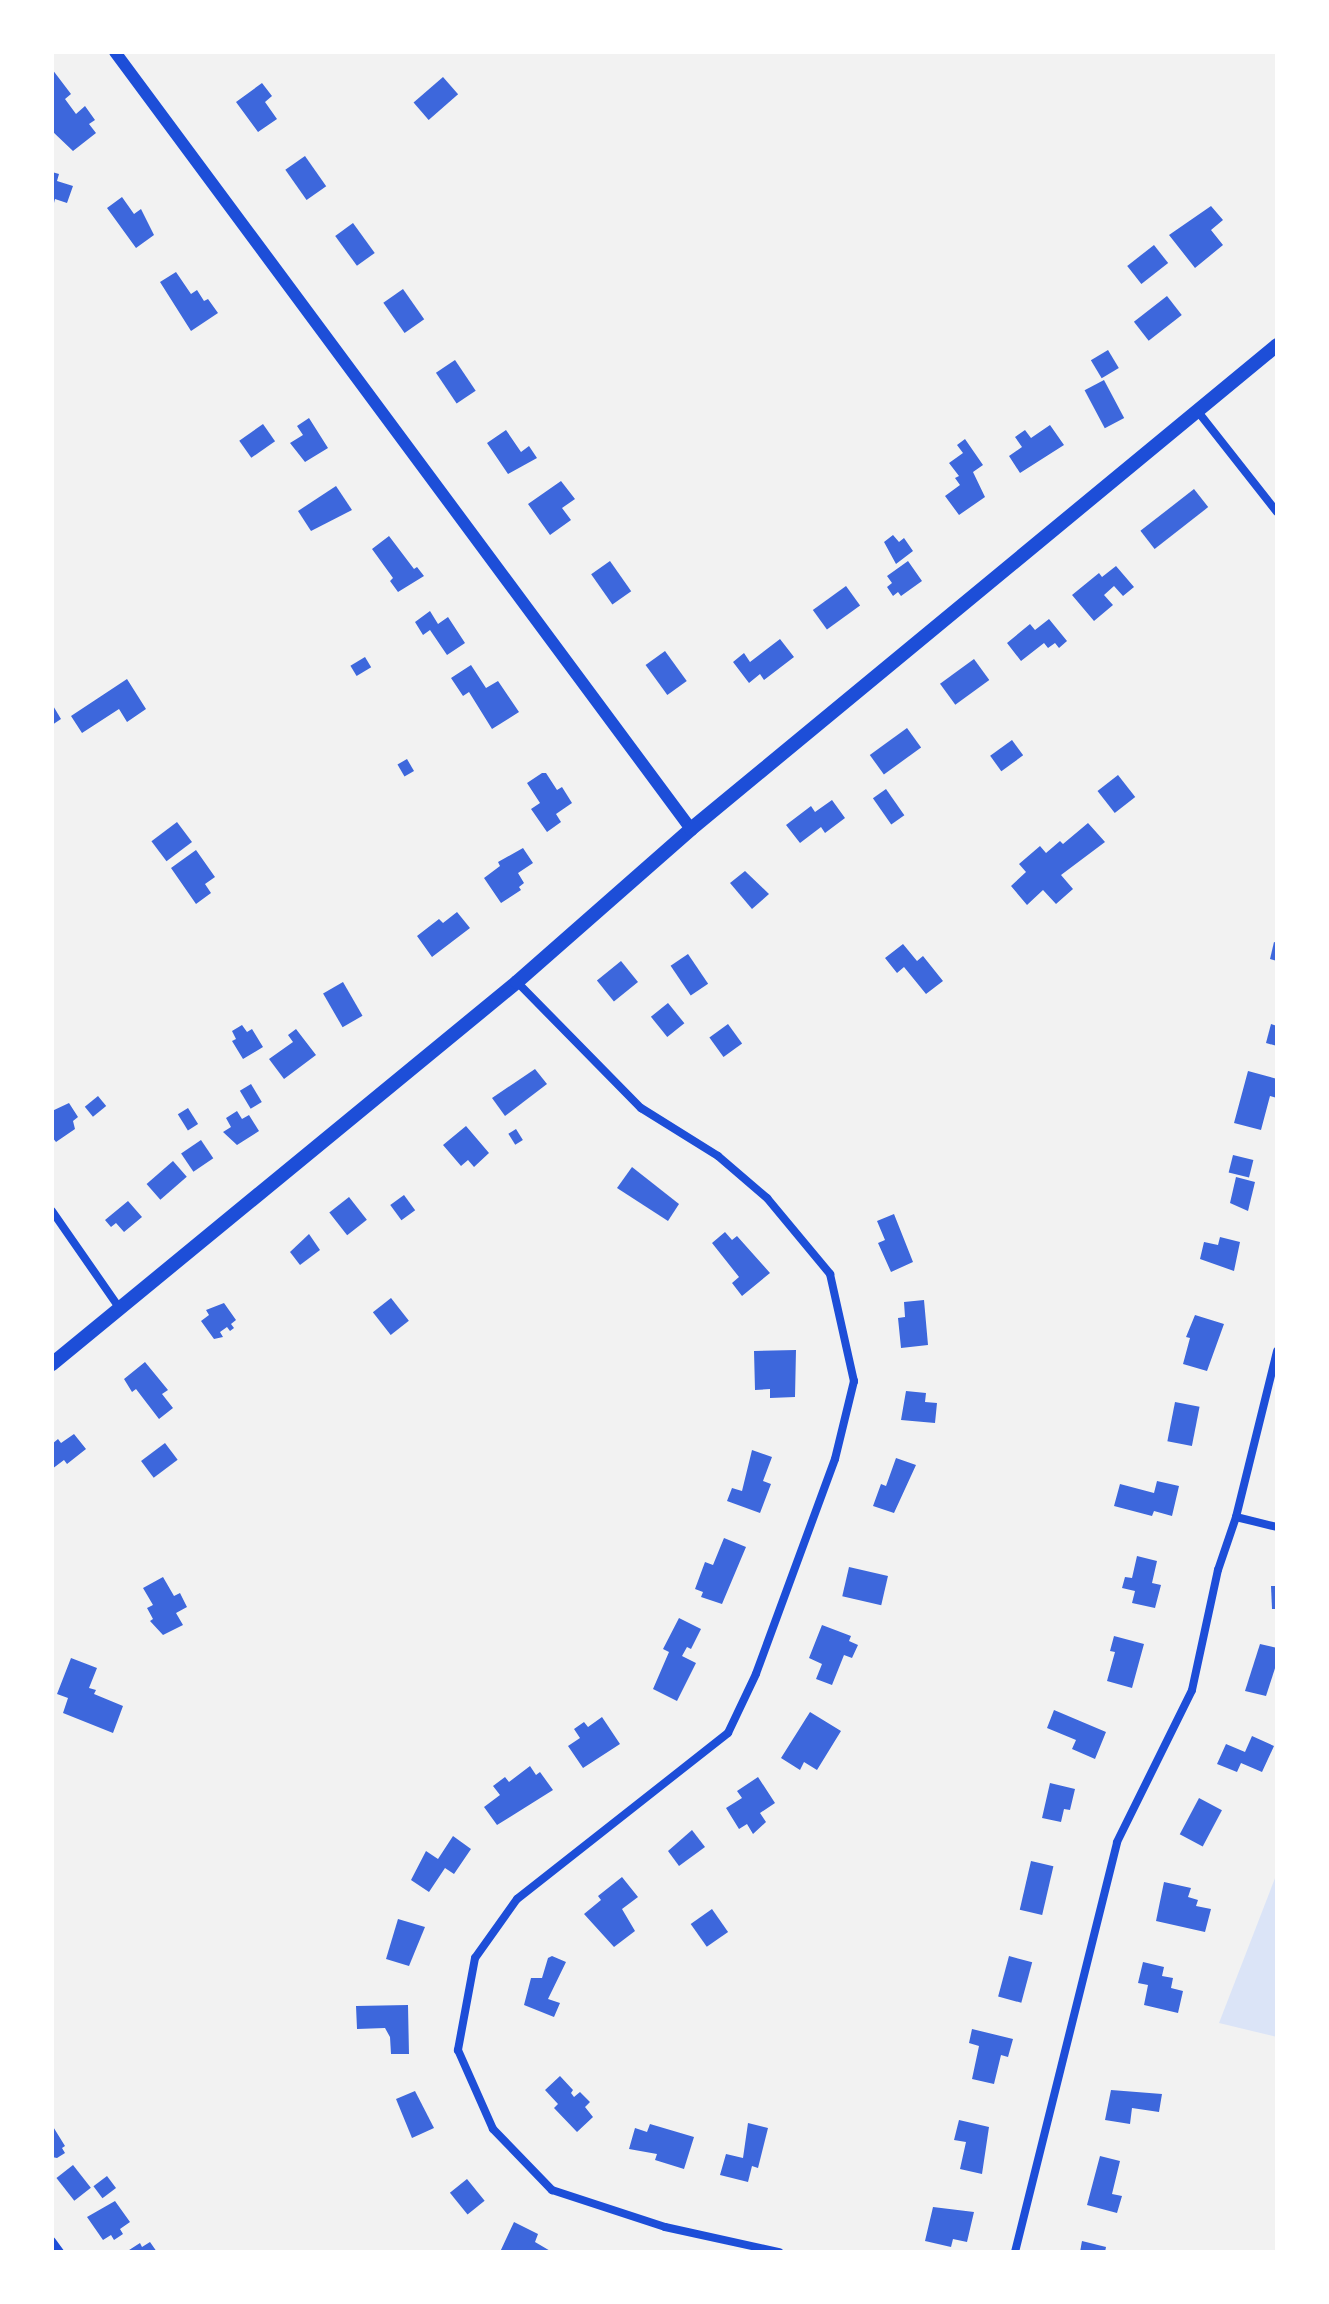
<!DOCTYPE html>
<html>
<head>
<meta charset="utf-8">
<style>
	body { margin:0 }
	#map { position:relative; width:1329px; height:2304px; overflow:hidden; background:#f2f2f2; font-family:"PT Sans Narrow",sans-serif }
	div>[style] { position:absolute }
	[style*='--x'] { left:calc(var(--x)*1px); top:calc(var(--y)*1px); width:calc(var(--w)*1px); rotate:calc(var(--a)*1deg) }
	.green>* { inset:0; background:#dbe4f7 }
	.building>* { inset:0; background:#3d67dc; transform-origin:0 0 }
	.minor>* { height:8px; margin:-4px; padding:0 4px; transform-origin:4px; border-radius:4px; background:#1d4ed8 }
	.tertiary>* { height:12px; margin:-6px; padding:0 6px; transform-origin:6px; border-radius:6px; background:#1d4ed8 }
	.secondary>* { height:14px; margin:-7px; padding:0 7px; transform-origin:7px; border-radius:7px; background:#1d4ed8 }
	span { translate:-50% -50%; white-space:nowrap; text-align:center; line-height:1.15; -webkit-text-stroke:8px #fff; paint-order:stroke }
	.frame { position:absolute; inset:0; border:54px solid #fff; pointer-events:none }
</style>
</head>
<body>
<div id="map">
	<div class="green">
		<div style="clip-path:polygon(1277px 1873px,1277px 2037px,1219px 2023px)"></div>
	</div>
	<div class="building">
		<div style="clip-path:polygon(52px 69px,71px 94px,65px 99px,76px 114px,85px 106px,95px 120px,89px 124px,96px 133px,73px 151px,52px 131px)"></div>
		<div style="left:443px;top:77px;width:23px;height:39px;rotate:49deg"></div>
		<div style="clip-path:polygon(262px 83px,272px 96px,265px 102px,277px 119px,258px 132px,236px 102px)"></div>
		<div style="left:305px;top:156px;width:37px;height:24px;rotate:55deg"></div>
		<div style="clip-path:polygon(52px 172px,59px 174px,57px 181px,73px 186px,67px 203px,55px 199px,53px 207px)"></div>
		<div style="clip-path:polygon(122px 197px,134px 214px,141px 209px,154px 235px,136px 248px,107px 208px)"></div>
		<div style="clip-path:polygon(1211px 206px,1223px 220px,1211px 230px,1223px 245px,1195px 268px,1169px 235px)"></div>
		<div style="left:353px;top:223px;width:37px;height:22px;rotate:54deg"></div>
		<div style="left:1154px;top:245px;width:23px;height:34px;rotate:52deg"></div>
		<div style="clip-path:polygon(176px 272px,191px 294px,197px 290px,204px 301px,208px 299px,218px 313px,191px 331px,160px 282px)"></div>
		<div style="left:403px;top:289px;width:37px;height:24px;rotate:55deg"></div>
		<div style="left:1167px;top:296px;width:24px;height:42px;rotate:52deg"></div>
		<div style="left:1108px;top:350px;width:21px;height:20px;rotate:59deg"></div>
		<div style="left:455px;top:360px;width:37px;height:23px;rotate:56deg"></div>
		<div style="left:1104px;top:380px;width:43px;height:22px;rotate:62deg"></div>
		<div style="clip-path:polygon(309px 418px,328px 448px,305px 462px,290px 443px,303px 435px,297px 426px)"></div>
		<div style="left:263px;top:424px;width:21px;height:29px;rotate:55deg"></div>
		<div style="clip-path:polygon(1050px 425px,1064px 445px,1020px 473px,1009px 456px,1022px 447px,1015px 437px,1025px 430px,1031px 438px)"></div>
		<div style="clip-path:polygon(506px 430px,521px 452px,529px 446px,537px 458px,508px 474px,487px 443px)"></div>
		<div style="clip-path:polygon(965px 439px,983px 465px,973px 472px,985px 497px,959px 515px,945px 496px,960px 485px,955px 478px,959px 476px,949px 463px,963px 453px,957px 445px)"></div>
		<div style="clip-path:polygon(561px 481px,575px 499px,562px 508px,571px 520px,550px 535px,528px 504px)"></div>
		<div style="clip-path:polygon(336px 486px,352px 510px,311px 531px,298px 511px)"></div>
		<div style="left:1194px;top:489px;width:23px;height:68px;rotate:52deg"></div>
		<div style="clip-path:polygon(893px 535px,899px 542px,904px 538px,913px 551px,896px 564px,884px 542px)"></div>
		<div style="clip-path:polygon(389px 536px,414px 569px,417px 567px,424px 576px,398px 592px,390px 581px,393px 578px,372px 549px)"></div>
		<div style="left:610px;top:561px;width:37px;height:23px;rotate:55deg"></div>
		<div style="clip-path:polygon(908px 561px,922px 581px,901px 596px,898px 592px,893px 596px,887px 587px,892px 583px,887px 576px)"></div>
		<div style="clip-path:polygon(1116px 566px,1134px 587px,1123px 596px,1114px 586px,1104px 595px,1113px 605px,1094px 621px,1072px 595px,1099px 573px,1102px 577px)"></div>
		<div style="left:846px;top:586px;width:24px;height:41px;rotate:54deg"></div>
		<div style="clip-path:polygon(430px 611px,438px 624px,448px 617px,465px 643px,447px 655px,430px 630px,423px 635px,415px 622px)"></div>
		<div style="clip-path:polygon(1049px 619px,1067px 641px,1059px 648px,1055px 643px,1048px 648px,1044px 643px,1021px 661px,1007px 643px,1030px 624px,1035px 630px)"></div>
		<div style="clip-path:polygon(780px 639px,794px 657px,764px 680px,760px 674px,749px 683px,733px 662px,744px 653px,750px 662px)"></div>
		<div style="left:665px;top:651px;width:37px;height:24px;rotate:54deg"></div>
		<div style="left:365px;top:657px;width:12px;height:17px;rotate:59deg"></div>
		<div style="left:974px;top:659px;width:26px;height:42px;rotate:54deg"></div>
		<div style="clip-path:polygon(471px 665px,486px 688px,498px 681px,519px 712px,492px 729px,469px 692px,463px 696px,451px 678px)"></div>
		<div style="clip-path:polygon(127px 679px,146px 709px,127px 722px,119px 709px,82px 733px,71px 716px)"></div>
		<div style="clip-path:polygon(52px 704px,61px 719px,52px 725px)"></div>
		<div style="left:907px;top:728px;width:24px;height:46px;rotate:54deg"></div>
		<div style="left:1012px;top:740px;width:19px;height:27px;rotate:54deg"></div>
		<div style="left:407px;top:759px;width:14px;height:11px;rotate:60deg"></div>
		<div style="clip-path:polygon(542px 773px,546px 773px,557px 790px,562px 787px,572px 803px,556px 814px,561px 822px,547px 832px,531px 809px,540px 803px,527px 783px)"></div>
		<div style="left:1118px;top:775px;width:28px;height:26px;rotate:52deg"></div>
		<div style="left:886px;top:789px;width:32px;height:16px;rotate:55deg"></div>
		<div style="clip-path:polygon(832px 800px,845px 818px,825px 833px,821px 827px,800px 843px,786px 825px,811px 806px,815px 812px)"></div>
		<div style="left:177px;top:822px;width:25px;height:32px;rotate:53deg"></div>
		<div style="clip-path:polygon(1088px 823px,1105px 842px,1061px 875px,1073px 889px,1056px 904px,1043px 890px,1027px 905px,1011px 886px,1026px 872px,1019px 864px,1040px 846px,1046px 853px,1060px 841px,1063px 844px)"></div>
		<div style="clip-path:polygon(523px 848px,533px 863px,518px 873px,524px 883px,519px 887px,521px 890px,501px 903px,484px 878px,500px 866px,498px 862px)"></div>
		<div style="clip-path:polygon(196px 850px,215px 877px,205px 884px,211px 893px,196px 904px,171px 868px)"></div>
		<div style="clip-path:polygon(745px 871px,769px 894px,752px 909px,730px 883px)"></div>
		<div style="clip-path:polygon(457px 912px,470px 928px,432px 957px,417px 936px,439px 919px,443px 923px)"></div>
		<div style="clip-path:polygon(1274px 942px,1277px 943px,1277px 961px,1270px 959px)"></div>
		<div style="clip-path:polygon(903px 944px,917px 961px,923px 956px,943px 981px,926px 994px,904px 967px,897px 973px,885px 958px)"></div>
		<div style="left:688px;top:954px;width:36px;height:21px;rotate:56deg"></div>
		<div style="left:621px;top:961px;width:27px;height:31px;rotate:51deg"></div>
		<div style="left:343px;top:982px;width:39px;height:23px;rotate:60deg"></div>
		<div style="left:668px;top:1003px;width:26px;height:22px;rotate:51deg"></div>
		<div style="left:728px;top:1024px;width:24px;height:23px;rotate:54deg"></div>
		<div style="clip-path:polygon(1271px 1024px,1277px 1026px,1277px 1046px,1266px 1043px)"></div>
		<div style="clip-path:polygon(242px 1025px,247px 1032px,252px 1029px,263px 1047px,243px 1059px,232px 1041px,236px 1039px,232px 1031px)"></div>
		<div style="clip-path:polygon(296px 1029px,316px 1055px,284px 1079px,269px 1059px,293px 1042px,288px 1035px)"></div>
		<div style="clip-path:polygon(535px 1069px,547px 1084px,505px 1116px,492px 1098px)"></div>
		<div style="clip-path:polygon(1248px 1071px,1277px 1079px,1277px 1098px,1270px 1096px,1261px 1130px,1234px 1123px)"></div>
		<div style="left:251px;top:1084px;width:21px;height:13px;rotate:59deg"></div>
		<div style="left:98px;top:1096px;width:13px;height:17px;rotate:51deg"></div>
		<div style="clip-path:polygon(69px 1103px,78px 1117px,73px 1121px,75px 1129px,56px 1142px,52px 1137px,52px 1111px)"></div>
		<div style="left:188px;top:1108px;width:19px;height:12px;rotate:58deg"></div>
		<div style="clip-path:polygon(237px 1111px,242px 1119px,249px 1115px,259px 1131px,237px 1145px,223px 1132px,231px 1127px,226px 1118px)"></div>
		<div style="clip-path:polygon(466px 1126px,489px 1153px,474px 1167px,468px 1160px,461px 1166px,443px 1145px)"></div>
		<div style="left:516px;top:1129px;width:13px;height:9px;rotate:58deg"></div>
		<div style="left:201px;top:1140px;width:22px;height:24px;rotate:56deg"></div>
		<div style="left:1233px;top:1155px;width:21px;height:18px;rotate:14deg"></div>
		<div style="left:173px;top:1161px;width:21px;height:35px;rotate:49deg"></div>
		<div style="clip-path:polygon(632px 1167px,679px 1204px,668px 1221px,617px 1188px)"></div>
		<div style="clip-path:polygon(1236px 1177px,1255px 1182px,1248px 1211px,1230px 1203px)"></div>
		<div style="left:404px;top:1195px;width:19px;height:17px;rotate:54deg"></div>
		<div style="left:349px;top:1197px;width:29px;height:25px;rotate:52deg"></div>
		<div style="clip-path:polygon(128px 1201px,142px 1217px,124px 1232px,116px 1223px,111px 1227px,105px 1220px)"></div>
		<div style="clip-path:polygon(894px 1214px,913px 1262px,891px 1272px,878px 1243px,885px 1240px,877px 1221px)"></div>
		<div style="clip-path:polygon(725px 1232px,732px 1240px,737px 1236px,770px 1273px,742px 1296px,732px 1283px,739px 1277px,712px 1243px)"></div>
		<div style="clip-path:polygon(309px 1234px,320px 1250px,300px 1265px,290px 1252px)"></div>
		<div style="clip-path:polygon(1220px 1237px,1240px 1242px,1234px 1271px,1200px 1259px,1204px 1242px,1218px 1245px)"></div>
		<div style="left:391px;top:1298px;width:29px;height:23px;rotate:52deg"></div>
		<div style="clip-path:polygon(924px 1300px,928px 1345px,901px 1348px,898px 1318px,905px 1317px,904px 1302px)"></div>
		<div style="clip-path:polygon(224px 1303px,236px 1320px,231px 1324px,234px 1328px,230px 1331px,227px 1327px,220px 1332px,223px 1337px,214px 1339px,201px 1321px,209px 1315px,206px 1310px)"></div>
		<div style="clip-path:polygon(1195px 1315px,1224px 1324px,1207px 1371px,1183px 1364px,1190px 1338px,1186px 1337px)"></div>
		<div style="clip-path:polygon(796px 1350px,795px 1397px,770px 1398px,770px 1389px,755px 1390px,754px 1351px)"></div>
		<div style="clip-path:polygon(145px 1362px,168px 1390px,162px 1394px,173px 1408px,159px 1419px,136px 1389px,132px 1392px,124px 1379px)"></div>
		<div style="clip-path:polygon(906px 1391px,926px 1393px,925px 1402px,937px 1403px,935px 1423px,901px 1420px)"></div>
		<div style="left:1175px;top:1402px;width:25px;height:40px;rotate:11deg"></div>
		<div style="clip-path:polygon(74px 1434px,86px 1449px,67px 1464px,64px 1460px,52px 1469px,52px 1444px,58px 1439px,61px 1443px)"></div>
		<div style="left:165px;top:1443px;width:21px;height:30px;rotate:53deg"></div>
		<div style="clip-path:polygon(752px 1450px,772px 1457px,763px 1481px,771px 1484px,760px 1513px,727px 1501px,732px 1488px,742px 1491px)"></div>
		<div style="clip-path:polygon(896px 1458px,916px 1465px,894px 1513px,873px 1506px,881px 1484px,886px 1486px)"></div>
		<div style="clip-path:polygon(1157px 1481px,1179px 1486px,1172px 1516px,1154px 1511px,1152px 1516px,1114px 1506px,1120px 1484px,1154px 1493px)"></div>
		<div style="clip-path:polygon(724px 1538px,746px 1547px,722px 1604px,701px 1597px,703px 1592px,695px 1589px,705px 1562px,713px 1565px)"></div>
		<div style="clip-path:polygon(1137px 1556px,1157px 1561px,1152px 1583px,1161px 1585px,1155px 1608px,1132px 1603px,1135px 1591px,1122px 1588px,1125px 1577px,1132px 1578px)"></div>
		<div style="left:849px;top:1567px;width:40px;height:30px;rotate:13deg"></div>
		<div style="clip-path:polygon(163px 1577px,174px 1596px,180px 1593px,187px 1607px,176px 1613px,183px 1625px,163px 1635px,150px 1621px,153px 1619px,147px 1608px,153px 1605px,143px 1588px)"></div>
		<div style="clip-path:polygon(1271px 1586px,1277px 1586px,1277px 1609px,1272px 1609px)"></div>
		<div style="clip-path:polygon(679px 1618px,701px 1629px,691px 1649px,687px 1647px,682px 1656px,696px 1663px,677px 1701px,653px 1689px,669px 1652px,663px 1649px)"></div>
		<div style="clip-path:polygon(822px 1625px,851px 1636px,849px 1641px,858px 1645px,852px 1658px,844px 1655px,832px 1685px,816px 1679px,822px 1664px,809px 1658px)"></div>
		<div style="clip-path:polygon(1114px 1636px,1144px 1644px,1132px 1688px,1107px 1681px,1115px 1652px,1110px 1651px)"></div>
		<div style="clip-path:polygon(1260px 1644px,1277px 1648px,1277px 1662px,1266px 1696px,1245px 1691px)"></div>
		<div style="clip-path:polygon(71px 1658px,97px 1668px,89px 1688px,96px 1690px,94px 1694px,123px 1706px,113px 1733px,63px 1713px,68px 1698px,57px 1694px)"></div>
		<div style="clip-path:polygon(1054px 1710px,1106px 1732px,1095px 1759px,1072px 1749px,1076px 1740px,1047px 1728px)"></div>
		<div style="clip-path:polygon(810px 1712px,841px 1731px,817px 1770px,804px 1762px,800px 1770px,781px 1758px)"></div>
		<div style="clip-path:polygon(602px 1717px,620px 1744px,583px 1768px,568px 1746px,580px 1738px,574px 1729px,584px 1722px,588px 1727px)"></div>
		<div style="clip-path:polygon(1252px 1736px,1274px 1746px,1262px 1772px,1241px 1763px,1237px 1772px,1217px 1764px,1226px 1744px,1245px 1752px)"></div>
		<div style="clip-path:polygon(530px 1766px,536px 1775px,540px 1772px,553px 1790px,497px 1825px,484px 1807px,500px 1795px,493px 1786px,505px 1777px,509px 1782px)"></div>
		<div style="clip-path:polygon(758px 1777px,775px 1803px,760px 1813px,766px 1822px,753px 1834px,747px 1824px,739px 1829px,726px 1808px,742px 1798px,737px 1791px)"></div>
		<div style="clip-path:polygon(1050px 1783px,1075px 1789px,1070px 1810px,1064px 1809px,1061px 1822px,1042px 1818px)"></div>
		<div style="left:1199px;top:1798px;width:26px;height:41px;rotate:28deg"></div>
		<div style="clip-path:polygon(692px 1830px,705px 1847px,679px 1866px,668px 1851px)"></div>
		<div style="clip-path:polygon(453px 1836px,471px 1849px,454px 1874px,445px 1868px,429px 1892px,411px 1880px,426px 1851px,438px 1859px)"></div>
		<div style="left:1031px;top:1861px;width:23px;height:50px;rotate:13deg"></div>
		<div style="clip-path:polygon(622px 1877px,638px 1897px,622px 1909px,635px 1931px,614px 1947px,584px 1914px,601px 1900px,598px 1896px)"></div>
		<div style="clip-path:polygon(1164px 1882px,1191px 1888px,1188px 1897px,1198px 1900px,1196px 1906px,1211px 1909px,1205px 1932px,1156px 1921px)"></div>
		<div style="left:712px;top:1909px;width:28px;height:26px;rotate:55deg"></div>
		<div style="clip-path:polygon(398px 1919px,425px 1927px,409px 1966px,386px 1959px)"></div>
		<div style="clip-path:polygon(552px 1956px,566px 1962px,548px 1999px,560px 2003px,554px 2017px,524px 2005px,531px 1978px,542px 1978px,548px 1958px)"></div>
		<div style="left:1009px;top:1956px;width:24px;height:42px;rotate:15deg"></div>
		<div style="clip-path:polygon(1143px 1962px,1164px 1967px,1162px 1976px,1173px 1978px,1171px 1988px,1183px 1991px,1178px 2013px,1144px 2005px,1148px 1985px,1138px 1983px)"></div>
		<div style="clip-path:polygon(408px 2005px,409px 2054px,391px 2054px,390px 2037px,385px 2028px,357px 2029px,356px 2006px)"></div>
		<div style="clip-path:polygon(972px 2029px,1013px 2039px,1008px 2057px,1001px 2055px,994px 2084px,972px 2079px,979px 2046px,969px 2043px)"></div>
		<div style="clip-path:polygon(560px 2076px,573px 2090px,571px 2093px,574px 2097px,580px 2092px,590px 2102px,585px 2107px,593px 2117px,577px 2132px,554px 2108px,558px 2104px,545px 2090px)"></div>
		<div style="clip-path:polygon(1111px 2090px,1162px 2094px,1159px 2112px,1132px 2108px,1130px 2124px,1105px 2120px)"></div>
		<div style="clip-path:polygon(415px 2091px,434px 2128px,412px 2138px,396px 2099px)"></div>
		<div style="clip-path:polygon(959px 2120px,989px 2127px,982px 2174px,960px 2169px,966px 2142px,954px 2140px)"></div>
		<div style="clip-path:polygon(748px 2123px,768px 2128px,758px 2168px,752px 2166px,748px 2182px,720px 2175px,726px 2154px,743px 2158px)"></div>
		<div style="clip-path:polygon(650px 2124px,694px 2137px,684px 2169px,655px 2160px,657px 2154px,629px 2149px,635px 2128px,647px 2132px)"></div>
		<div style="clip-path:polygon(52px 2125px,65px 2146px,62px 2148px,65px 2153px,57px 2158px,52px 2157px)"></div>
		<div style="clip-path:polygon(1100px 2156px,1120px 2161px,1112px 2194px,1122px 2196px,1117px 2213px,1087px 2205px)"></div>
		<div style="left:73px;top:2165px;width:29px;height:21px;rotate:52deg"></div>
		<div style="left:107px;top:2176px;width:15px;height:17px;rotate:53deg"></div>
		<div style="left:467px;top:2179px;width:28px;height:22px;rotate:51deg"></div>
		<div style="clip-path:polygon(115px 2201px,130px 2222px,120px 2229px,123px 2234px,114px 2240px,111px 2235px,103px 2240px,87px 2217px)"></div>
		<div style="clip-path:polygon(933px 2207px,974px 2212px,967px 2242px,953px 2239px,951px 2247px,925px 2241px)"></div>
		<div style="clip-path:polygon(514px 2222px,538px 2234px,535px 2242px,552px 2252px,500px 2252px)"></div>
		<div style="clip-path:polygon(1082px 2241px,1106px 2247px,1105px 2252px,1080px 2252px)"></div>
		<div style="clip-path:polygon(150px 2242px,157px 2252px,126px 2252px,140px 2243px,142px 2247px)"></div>
	</div>
	<div class="minor">
		<div style="--x:1199;--y:413;--w:126;--a:51.8"></div>
		<div style="--x:517;--y:982;--w:177;--a:45.5"></div>
		<div style="--x:641;--y:1108;--w:91;--a:31.9"></div>
		<div style="--x:718;--y:1156;--w:65;--a:40.6"></div>
		<div style="--x:767;--y:1198;--w:99;--a:50.3"></div>
		<div style="--x:830;--y:1274;--w:110;--a:77.4"></div>
		<div style="--x:854;--y:1381;--w:80;--a:103.7"></div>
		<div style="--x:835;--y:1459;--w:229;--a:110.2"></div>
		<div style="--x:756;--y:1674;--w:65;--a:115.4"></div>
		<div style="--x:728;--y:1733;--w:268;--a:141.8"></div>
		<div style="--x:517;--y:1899;--w:72;--a:125.4"></div>
		<div style="--x:475;--y:1958;--w:94;--a:100.5"></div>
		<div style="--x:458;--y:2050;--w:86;--a:66.1"></div>
		<div style="--x:493;--y:2129;--w:85;--a:46"></div>
		<div style="--x:552;--y:2190;--w:119;--a:18.1"></div>
		<div style="--x:665;--y:2227;--w:117;--a:12.4"></div>
		<div style="--x:52;--y:1211;--w:119;--a:55.2"></div>
		<div style="--x:1236;--y:1517;--w:42;--a:13.7"></div>
		<div style="--x:52;--y:2241;--w:14;--a:54"></div>
		<div style="--x:1015;--y:2252;--w:422;--a:-76"></div>
		<div style="--x:1117;--y:1842;--w:169;--a:-63.7"></div>
		<div style="--x:1192;--y:1690;--w:123;--a:-77.8"></div>
		<div style="--x:1218;--y:1570;--w:56;--a:-71.2"></div>
		<div style="--x:1236;--y:1517;--w:171;--a:-76.1"></div>
	</div>
	<div class="tertiary">
		<div style="--x:115;--y:52;--w:967;--a:53.45"></div>
	</div>
	<div class="secondary">
		<div style="--x:52;--y:1364;--w:602;--a:-39.4"></div>
		<div style="--x:517;--y:982;--w:232;--a:-41.3"></div>
		<div style="--x:691;--y:829;--w:760;--a:-39.55"></div>
	</div>
	<div class="frame"></div>
</div>
</body>
</html>
